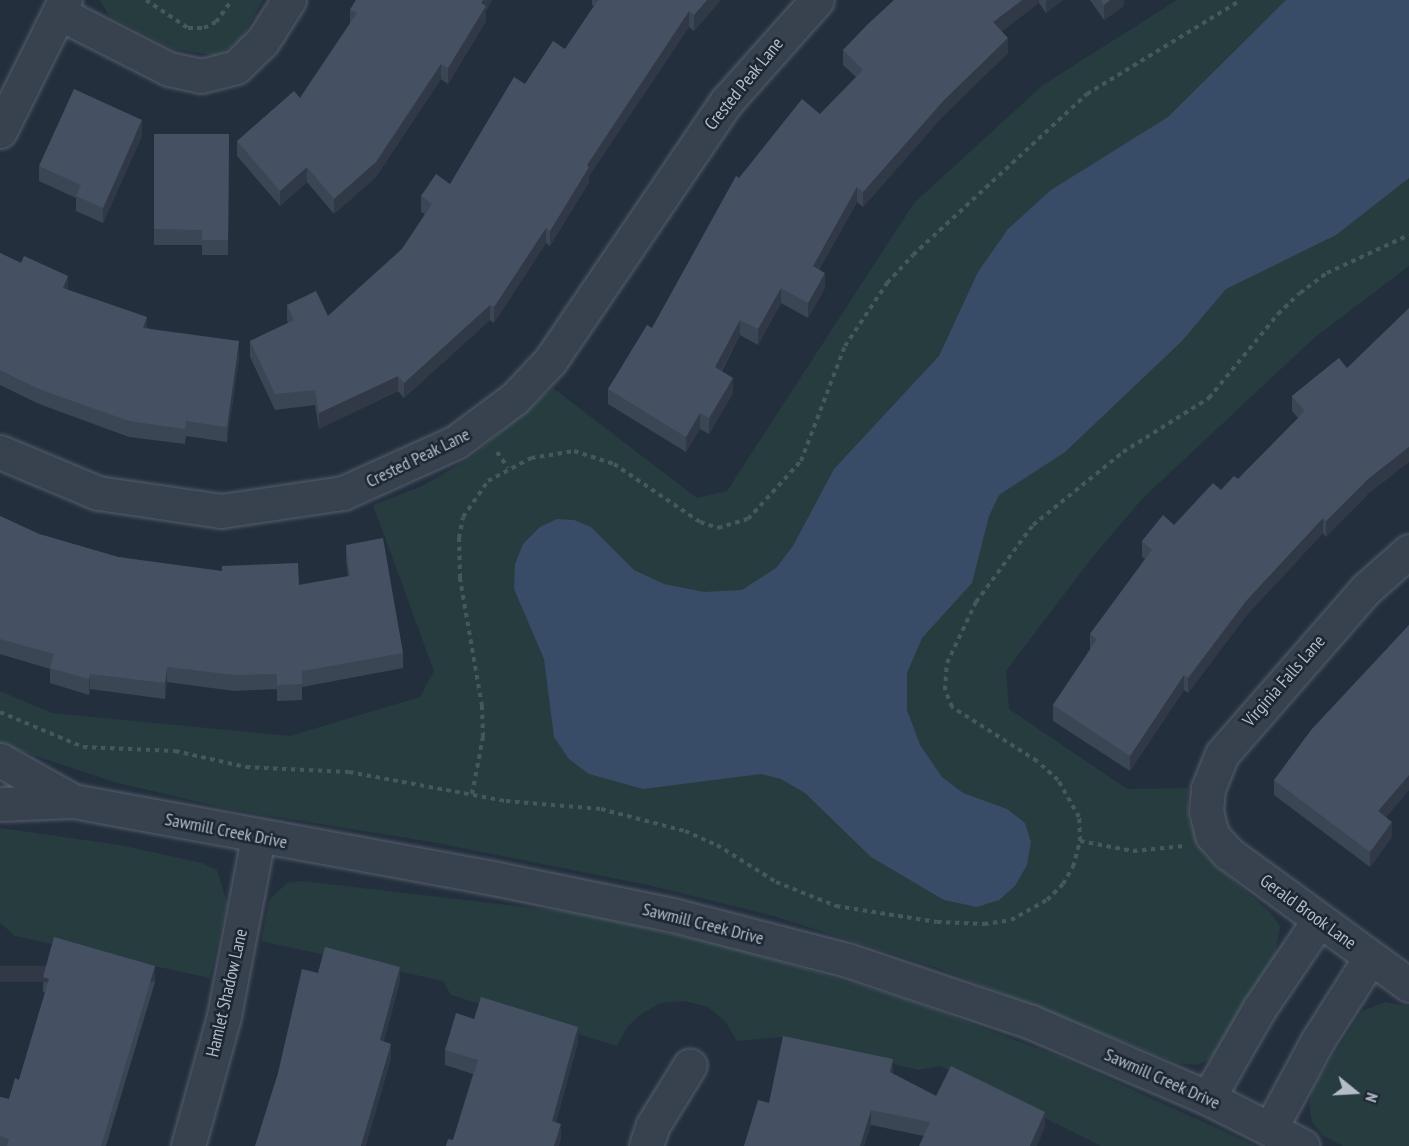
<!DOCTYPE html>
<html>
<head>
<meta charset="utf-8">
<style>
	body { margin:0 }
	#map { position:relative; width:1409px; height:1146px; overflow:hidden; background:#242f3e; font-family:"PT Sans Narrow",sans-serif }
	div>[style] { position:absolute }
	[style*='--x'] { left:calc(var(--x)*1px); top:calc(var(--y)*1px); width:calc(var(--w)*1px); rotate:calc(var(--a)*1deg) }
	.green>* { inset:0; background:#263c3f }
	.water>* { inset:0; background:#394c67 }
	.path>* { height:4px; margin-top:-2px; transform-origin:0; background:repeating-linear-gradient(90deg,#44595c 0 4.5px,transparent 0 9px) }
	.roads { filter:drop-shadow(0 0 2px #565f6c) drop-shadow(0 0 2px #565f6c) }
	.minor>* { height:33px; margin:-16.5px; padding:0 16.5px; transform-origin:16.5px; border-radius:16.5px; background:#38414e }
	.wall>* { inset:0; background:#3b4654 }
	.shaded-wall>* { inset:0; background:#303945; transform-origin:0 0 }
	.building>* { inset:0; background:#455162 }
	span { translate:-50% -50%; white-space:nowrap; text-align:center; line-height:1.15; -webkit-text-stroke:5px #1d2633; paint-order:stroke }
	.street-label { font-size:18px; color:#b4bcc9 }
	.north { position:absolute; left:1325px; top:1062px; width:60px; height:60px; -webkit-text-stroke:4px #1d2633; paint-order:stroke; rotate:108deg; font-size:16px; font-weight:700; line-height:24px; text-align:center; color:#b4bcc9 }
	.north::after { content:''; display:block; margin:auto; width:21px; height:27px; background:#b4bcc9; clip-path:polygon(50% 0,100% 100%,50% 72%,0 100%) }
</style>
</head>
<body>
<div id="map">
	<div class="green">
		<div style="clip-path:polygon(100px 0,263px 0,241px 40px,217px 56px,173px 49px,109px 16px)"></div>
		<div style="clip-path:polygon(1177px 0,1409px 0,1409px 266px,1314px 338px,1143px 498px,1091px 559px,1006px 671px,1009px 709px,1127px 789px,1188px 788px,1188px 819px,1205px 856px,1271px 913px,1280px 926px,1275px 957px,1219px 1050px,1208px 1060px,1198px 1065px,1178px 1063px,940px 969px,773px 916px,647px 885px,431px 842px,228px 809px,114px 782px,0 744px,0 691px,52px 713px,290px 736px,420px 697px,434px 671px,373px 505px,422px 486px,470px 458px,553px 388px,697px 498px,727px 491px,914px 203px,1043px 85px)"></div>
		<div style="clip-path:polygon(0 828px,120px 845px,202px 863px,217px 870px,227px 902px,210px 978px,15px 936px,0 923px)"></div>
		<div style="clip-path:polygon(302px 881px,585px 914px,738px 949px,906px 999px,1061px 1057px,1256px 1146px,1101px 1146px,940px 1066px,919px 1070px,781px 1037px,737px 1041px,725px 1021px,708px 1007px,684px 1001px,660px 1003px,640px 1015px,627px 1027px,617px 1046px,451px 995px,443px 981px,261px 941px,269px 900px,287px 883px)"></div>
		<div style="clip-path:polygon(1385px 1002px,1409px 1006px,1409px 1146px,1343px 1146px,1322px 1135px,1312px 1122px,1309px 1103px,1314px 1086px,1362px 1011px)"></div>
	</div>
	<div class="water">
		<div style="clip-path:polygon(1286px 0,1409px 0,1409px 178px,1336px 235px,1226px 289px,1182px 341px,1065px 452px,999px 495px,989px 516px,972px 583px,922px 638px,907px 673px,907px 710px,920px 745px,942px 777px,963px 793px,1007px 809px,1025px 823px,1031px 842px,1027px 865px,1015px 886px,999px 900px,977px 907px,944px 900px,871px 857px,805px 793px,781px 779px,761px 774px,643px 789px,589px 774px,569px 759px,554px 737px,544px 659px,514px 589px,515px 564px,523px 544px,540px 527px,557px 519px,574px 520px,591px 527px,634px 570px,664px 584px,704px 592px,742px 590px,776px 568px,793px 546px,834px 469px,939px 356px,978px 272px,1008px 229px,1051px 190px,1168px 117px)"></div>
	</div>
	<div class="path">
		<div style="--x:146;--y:0;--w:50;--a:33.7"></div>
		<div style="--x:188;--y:28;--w:16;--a:0"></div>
		<div style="--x:204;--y:28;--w:13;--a:-27"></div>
		<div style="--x:216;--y:22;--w:27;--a:-54"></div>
		<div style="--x:497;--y:452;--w:19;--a:55"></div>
		<div style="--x:0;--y:712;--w:90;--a:22.9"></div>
		<div style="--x:83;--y:747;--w:92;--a:2.5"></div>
		<div style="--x:175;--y:751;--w:73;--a:12.7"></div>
		<div style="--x:246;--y:767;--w:103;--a:2.8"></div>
		<div style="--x:349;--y:772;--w:160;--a:10.5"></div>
		<div style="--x:506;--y:801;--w:95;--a:4.8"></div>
		<div style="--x:601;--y:809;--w:87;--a:14.7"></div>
		<div style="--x:685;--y:831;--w:35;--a:24"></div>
		<div style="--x:717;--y:845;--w:70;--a:32.1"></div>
		<div style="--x:776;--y:882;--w:65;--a:21.8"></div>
		<div style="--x:836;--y:906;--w:102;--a:9"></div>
		<div style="--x:937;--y:922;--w:47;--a:2.4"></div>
		<div style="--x:984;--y:924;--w:27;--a:-8"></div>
		<div style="--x:1011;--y:920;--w:41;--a:-29.1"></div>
		<div style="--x:1047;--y:900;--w:23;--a:-45"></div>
		<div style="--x:1063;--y:884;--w:20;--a:-60"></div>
		<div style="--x:1073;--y:867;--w:27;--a:-75"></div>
		<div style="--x:1080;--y:841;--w:24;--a:-92"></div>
		<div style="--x:1079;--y:817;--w:43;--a:-119.6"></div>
		<div style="--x:1058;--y:780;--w:28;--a:-138"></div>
		<div style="--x:1037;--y:761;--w:101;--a:-147.6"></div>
		<div style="--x:952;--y:707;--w:18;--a:-112"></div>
		<div style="--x:945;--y:690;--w:27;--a:-86"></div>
		<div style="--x:947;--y:663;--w:68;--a:-64.6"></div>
		<div style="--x:976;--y:602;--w:96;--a:-53.5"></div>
		<div style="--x:1033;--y:525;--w:116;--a:-39"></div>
		<div style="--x:1123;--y:452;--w:102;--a:-32.1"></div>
		<div style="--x:1209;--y:398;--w:109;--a:-50.6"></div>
		<div style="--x:1278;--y:314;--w:30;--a:-44"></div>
		<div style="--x:1300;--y:293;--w:34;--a:-37"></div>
		<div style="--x:1327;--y:273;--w:90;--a:-24.9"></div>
		<div style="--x:472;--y:794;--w:58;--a:-79.1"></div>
		<div style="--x:483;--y:737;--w:31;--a:-92"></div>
		<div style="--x:482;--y:706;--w:130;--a:-99.8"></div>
		<div style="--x:460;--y:578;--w:40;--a:-91.4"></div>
		<div style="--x:459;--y:538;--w:21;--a:-79"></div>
		<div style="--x:463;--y:517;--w:44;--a:-55.2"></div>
		<div style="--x:488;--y:481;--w:49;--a:-28.1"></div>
		<div style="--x:531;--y:458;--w:44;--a:-9.2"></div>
		<div style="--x:574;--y:451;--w:42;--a:18"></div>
		<div style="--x:614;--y:464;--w:104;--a:34"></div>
		<div style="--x:700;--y:522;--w:19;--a:18"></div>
		<div style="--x:718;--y:528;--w:31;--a:-17"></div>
		<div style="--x:748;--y:519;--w:79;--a:-47.6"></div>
		<div style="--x:801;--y:461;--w:123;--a:-69.1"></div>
		<div style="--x:845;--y:346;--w:76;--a:-56.3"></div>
		<div style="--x:887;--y:283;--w:38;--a:-47"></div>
		<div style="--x:913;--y:255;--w:237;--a:-42.8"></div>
		<div style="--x:1087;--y:94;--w:180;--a:-31.4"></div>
		<div style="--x:1080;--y:841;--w:54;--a:10.7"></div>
		<div style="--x:1133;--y:851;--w:51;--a:-5.6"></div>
	</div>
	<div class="roads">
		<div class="minor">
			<div style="--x:59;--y:13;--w:123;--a:27"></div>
			<div style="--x:169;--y:69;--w:33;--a:12"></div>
			<div style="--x:201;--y:76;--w:36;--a:-14"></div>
			<div style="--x:236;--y:67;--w:36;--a:-44"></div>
			<div style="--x:262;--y:42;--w:50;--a:-57.3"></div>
			<div style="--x:0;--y:131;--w:146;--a:-63.6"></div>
			<div style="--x:0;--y:452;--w:106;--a:22.7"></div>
			<div style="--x:98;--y:493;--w:124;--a:8.3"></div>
			<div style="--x:221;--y:511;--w:123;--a:-8.4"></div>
			<div style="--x:343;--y:493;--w:124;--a:-24.3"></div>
			<div style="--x:456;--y:442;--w:74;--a:-36.7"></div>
			<div style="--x:515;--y:398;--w:51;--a:-46.6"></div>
			<div style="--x:550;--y:361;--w:315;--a:-55.8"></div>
			<div style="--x:727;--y:101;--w:135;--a:-48.3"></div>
			<div style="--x:1409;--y:551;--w:57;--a:138.5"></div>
			<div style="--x:1366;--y:589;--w:219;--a:131.1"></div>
			<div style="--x:1222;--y:754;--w:38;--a:112"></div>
			<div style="--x:1208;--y:789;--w:22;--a:95"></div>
			<div style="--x:1206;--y:811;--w:25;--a:76"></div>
			<div style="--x:1212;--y:835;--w:24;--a:48"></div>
			<div style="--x:1228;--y:853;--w:224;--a:36.1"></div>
			<div style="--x:0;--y:760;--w:84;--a:29.3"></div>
			<div style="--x:0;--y:804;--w:73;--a:-2.4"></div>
			<div style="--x:73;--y:801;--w:427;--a:10.4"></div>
			<div style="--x:493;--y:878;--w:184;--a:11.6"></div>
			<div style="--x:673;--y:915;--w:180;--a:14.5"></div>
			<div style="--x:847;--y:960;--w:194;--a:18.6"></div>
			<div style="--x:1031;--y:1022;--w:193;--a:23.2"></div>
			<div style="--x:1208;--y:1098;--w:106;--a:26.8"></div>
			<div style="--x:1208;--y:1098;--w:103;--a:-60.2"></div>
			<div style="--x:1259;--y:1009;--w:107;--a:-56"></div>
			<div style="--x:1270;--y:1129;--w:101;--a:-61.7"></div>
			<div style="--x:1318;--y:1040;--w:97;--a:-57.6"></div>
			<div style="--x:188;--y:1146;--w:135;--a:-74.5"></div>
			<div style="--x:224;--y:1016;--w:181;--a:-79.2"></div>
			<div style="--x:646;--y:1146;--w:22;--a:-72"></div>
			<div style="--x:653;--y:1125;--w:70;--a:-58.3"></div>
		</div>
	</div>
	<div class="wall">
		<div style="clip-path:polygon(356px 0,492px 0,486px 11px,486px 21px,448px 84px,441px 79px,376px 177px,334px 214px,307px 182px,280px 206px,237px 156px,237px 141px,300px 98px,350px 23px,350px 10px)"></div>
		<div style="clip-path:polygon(592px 0,721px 0,694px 31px,689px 27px,589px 176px,589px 182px,550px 246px,546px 243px,494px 323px,490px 320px,404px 398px,398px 391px,319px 429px,315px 405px,275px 410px,250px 357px,250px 341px,288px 323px,287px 320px,287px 305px,328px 316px,402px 249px,425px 214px,421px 212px,421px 196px,450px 184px,525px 84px,565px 49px,594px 6px,592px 5px)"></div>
		<div style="clip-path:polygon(894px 0,1063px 0,1046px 13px,1039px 3px,1002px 31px,1008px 53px,944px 115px,863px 207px,857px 202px,819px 270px,825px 288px,808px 318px,781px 303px,758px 345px,740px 335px,722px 371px,733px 393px,709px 434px,700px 429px,686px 452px,608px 404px,608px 389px,652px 328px,739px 178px,820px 114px,856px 77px,843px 65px,843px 50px)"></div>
		<div style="clip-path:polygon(1090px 0,1124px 0,1124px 6px,1104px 20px)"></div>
		<div style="clip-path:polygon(154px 134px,229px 134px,228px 255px,202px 255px,202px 245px,154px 245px)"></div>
		<div style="clip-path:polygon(142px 136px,103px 223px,76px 211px,76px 198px,39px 181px,39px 166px)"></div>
		<div style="clip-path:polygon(0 253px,21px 263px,68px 290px,147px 328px,239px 357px,227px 442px,186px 436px,185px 444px,129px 437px,39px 404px,0 385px)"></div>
		<div style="clip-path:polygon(1339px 358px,1367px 495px,1326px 537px,1323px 533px,1246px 616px,1188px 693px,1184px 690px,1130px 771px,1053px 721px,1053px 705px,1090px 650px,1090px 634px,1145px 559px,1142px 557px,1142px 541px,1174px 525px,1221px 490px,1238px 479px,1298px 418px,1292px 411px,1292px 396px)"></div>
		<div style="clip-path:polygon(0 516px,39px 534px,118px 557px,299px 585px,348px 576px,346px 560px,346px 545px,403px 653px,403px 668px,302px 687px,302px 700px,277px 701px,277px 689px,234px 691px,167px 682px,165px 699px,90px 689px,89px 695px,50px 683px,50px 669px,0 654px)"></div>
		<div style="clip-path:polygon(1409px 625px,1409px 790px,1386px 817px,1392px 837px,1370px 867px,1274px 795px,1274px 780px)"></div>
		<div style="clip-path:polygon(43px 977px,155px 982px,106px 1146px,0 1146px,0 1097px,9px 1099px,19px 1080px,45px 993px,43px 992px)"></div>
		<div style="clip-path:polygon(474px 1019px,578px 1042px,556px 1122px,561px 1139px,453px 1140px,473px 1074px,445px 1065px,445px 1050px)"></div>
		<div style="clip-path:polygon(893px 1074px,936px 1096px,1045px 1127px,924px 1136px,871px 1125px,864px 1146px,744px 1146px,769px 1103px)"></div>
	</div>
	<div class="shaded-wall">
		<div style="clip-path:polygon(483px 0,492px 0,486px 11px,486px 21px,448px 84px,448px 68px)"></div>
		<div style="clip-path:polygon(707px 0,721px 0,694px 31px,694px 15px)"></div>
		<div style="clip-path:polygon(1022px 0,1039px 0,1039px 3px,993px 38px,993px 22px)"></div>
		<div style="clip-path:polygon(1046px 0,1063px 0,1046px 13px)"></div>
		<div style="clip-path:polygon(1110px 0,1124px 0,1124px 6px,1104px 20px,1104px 5px)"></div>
		<div style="clip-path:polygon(689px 11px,689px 27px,589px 176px,589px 182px,550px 246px,550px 231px,587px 165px)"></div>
		<div style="clip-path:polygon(1008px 38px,1008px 53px,944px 115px,863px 207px,863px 192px,944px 100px)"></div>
		<div style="clip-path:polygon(441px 64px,441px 79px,376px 177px,334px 214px,334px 199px)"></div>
		<div style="clip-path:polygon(142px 120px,142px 136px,103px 223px,103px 208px)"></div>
		<div style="clip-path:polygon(307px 167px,307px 182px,280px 206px,280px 191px)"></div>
		<div style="clip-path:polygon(857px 187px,857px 202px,813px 281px,813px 266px)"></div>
		<div style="clip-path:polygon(546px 228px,546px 243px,494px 323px,494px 307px)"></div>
		<div style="clip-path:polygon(825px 273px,825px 288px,808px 318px,808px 303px)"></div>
		<div style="clip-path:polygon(68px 276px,68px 292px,63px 288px)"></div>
		<div style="clip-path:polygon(781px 288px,781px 303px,758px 345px,758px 329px)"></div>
		<div style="clip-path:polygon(490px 305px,490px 320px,404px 398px,404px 383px)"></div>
		<div style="clip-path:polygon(147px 317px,147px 332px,143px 328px)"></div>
		<div style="clip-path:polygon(740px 320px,740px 335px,715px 382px,715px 367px)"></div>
		<div style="clip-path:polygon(239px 341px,239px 357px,227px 442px,227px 427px)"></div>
		<div style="clip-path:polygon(398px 376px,398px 391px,319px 429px,319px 413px)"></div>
		<div style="clip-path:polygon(733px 378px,733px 393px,709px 434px,709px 418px)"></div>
		<div style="clip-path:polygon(700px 413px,700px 429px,686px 452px,686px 437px)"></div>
		<div style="clip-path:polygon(1409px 447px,1409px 462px,1367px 495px,1326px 537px,1326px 521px,1367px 480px)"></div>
		<div style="clip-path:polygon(1323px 518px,1323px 533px,1246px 616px,1188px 693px,1188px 678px,1246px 601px)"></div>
		<div style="clip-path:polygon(167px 667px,167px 682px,165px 699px,165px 683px)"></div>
		<div style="clip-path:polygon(90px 674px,90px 689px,89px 695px,89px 679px)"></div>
		<div style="clip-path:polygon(1184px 675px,1184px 690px,1130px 771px,1130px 756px)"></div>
		<div style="clip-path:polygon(1409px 775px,1409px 790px,1378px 826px,1378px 811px)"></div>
		<div style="clip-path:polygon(1392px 822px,1392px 837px,1370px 867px,1370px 852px)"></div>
		<div style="left:155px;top:966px;width:16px;height:188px;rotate:90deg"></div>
		<div style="clip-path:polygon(400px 967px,400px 982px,380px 1056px,380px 1040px)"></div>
		<div style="clip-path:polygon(578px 1027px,578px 1042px,552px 1136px,552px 1121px)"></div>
		<div style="clip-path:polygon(391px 1044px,391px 1059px,366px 1146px,361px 1146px)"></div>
		<div style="clip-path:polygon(893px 1059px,893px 1075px,890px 1072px)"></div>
		<div style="clip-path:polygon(871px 1110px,871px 1125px,864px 1146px,860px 1146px)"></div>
		<div style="clip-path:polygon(1045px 1112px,1045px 1127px,1037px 1146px,1030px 1146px)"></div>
		<div style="clip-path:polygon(561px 1124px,561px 1139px,559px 1146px,554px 1146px)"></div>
	</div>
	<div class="building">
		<div style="clip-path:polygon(356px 0,483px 0,481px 3px,486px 6px,448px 68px,441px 64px,376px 162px,334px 199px,307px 167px,280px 191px,237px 141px,294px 91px,300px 98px,357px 13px,350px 10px)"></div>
		<div style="clip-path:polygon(598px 0,707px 0,694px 15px,689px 11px,587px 165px,589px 167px,550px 231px,546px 228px,494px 307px,490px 305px,404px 383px,398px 376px,319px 413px,315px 390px,275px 394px,250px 341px,294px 320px,287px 305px,316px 291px,328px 316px,402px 249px,432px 204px,421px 196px,436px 174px,450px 184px,514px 77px,525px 84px,553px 41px,565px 49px)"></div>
		<div style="clip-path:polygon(894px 0,1022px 0,993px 22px,1008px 38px,944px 100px,863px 192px,857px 187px,813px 266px,825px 273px,808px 303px,781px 288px,758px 329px,740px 320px,715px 367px,733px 378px,709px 418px,700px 413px,686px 437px,608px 389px,647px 325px,652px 328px,736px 176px,739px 178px,802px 99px,820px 114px,863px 70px,843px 50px,868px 24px)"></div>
		<div style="clip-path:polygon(1101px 0,1110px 0,1104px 5px)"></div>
		<div style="clip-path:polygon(74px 89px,142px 120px,103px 208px,76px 196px,81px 185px,39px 166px)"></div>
		<div style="clip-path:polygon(154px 134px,229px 134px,228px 240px,202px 240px,202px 230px,154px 229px)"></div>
		<div style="clip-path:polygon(0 253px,21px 263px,24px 256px,68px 276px,63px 288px,147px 317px,143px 328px,239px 341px,227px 427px,186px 421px,185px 429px,129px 421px,39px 389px,0 370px)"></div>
		<div style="clip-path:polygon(1409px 308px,1409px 447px,1367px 480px,1326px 521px,1323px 518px,1246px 601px,1188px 678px,1184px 675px,1130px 756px,1053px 705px,1097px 639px,1090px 634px,1152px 550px,1142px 541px,1163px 515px,1174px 525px,1213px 483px,1221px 490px,1234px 476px,1238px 479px,1305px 411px,1292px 396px,1339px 358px,1347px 368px)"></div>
		<div style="clip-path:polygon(0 516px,39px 534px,118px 557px,222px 571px,222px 566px,298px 563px,299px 585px,350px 576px,346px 545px,383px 538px,403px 653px,302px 671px,302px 684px,277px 685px,277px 674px,234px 675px,167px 667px,165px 683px,90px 674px,89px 679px,50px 668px,54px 654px,0 639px)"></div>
		<div style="clip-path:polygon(1409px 625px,1409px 775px,1378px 811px,1392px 822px,1370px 852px,1274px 780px,1311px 730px)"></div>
		<div style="clip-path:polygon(54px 937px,155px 966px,101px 1146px,7px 1146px,9px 1139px,0 1136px,0 1097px,9px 1099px,15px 1078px,19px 1080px,49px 979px,43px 977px)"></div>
		<div style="clip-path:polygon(325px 947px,400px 967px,380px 1040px,391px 1044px,361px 1146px,255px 1146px,278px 1073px,302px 969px,318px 973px)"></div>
		<div style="clip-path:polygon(481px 997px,578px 1027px,552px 1121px,561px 1124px,554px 1146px,446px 1146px,448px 1139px,453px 1140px,478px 1060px,445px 1050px,456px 1013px,474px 1019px)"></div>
		<div style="clip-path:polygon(783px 1036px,893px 1059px,890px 1072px,936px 1096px,951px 1066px,1045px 1112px,1030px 1146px,919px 1146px,930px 1122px,871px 1110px,860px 1146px,744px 1146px,758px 1100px,769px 1103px)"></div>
	</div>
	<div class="street-label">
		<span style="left:744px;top:84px;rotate:-51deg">Crested Peak Lane</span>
		<span style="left:418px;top:458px;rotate:-26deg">Crested Peak Lane</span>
		<span style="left:1284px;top:681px;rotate:-49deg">Virginia Falls Lane</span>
		<span style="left:226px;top:831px;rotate:11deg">Sawmill Creek Drive</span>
		<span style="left:1308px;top:912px;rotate:36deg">Gerald Brook Lane</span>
		<span style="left:703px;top:924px;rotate:14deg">Sawmill Creek Drive</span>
		<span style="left:227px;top:993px;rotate:-77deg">Hamlet Shadow Lane</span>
		<span style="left:1162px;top:1079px;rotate:24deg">Sawmill Creek Drive</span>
	</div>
	<div class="north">N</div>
</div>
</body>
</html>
